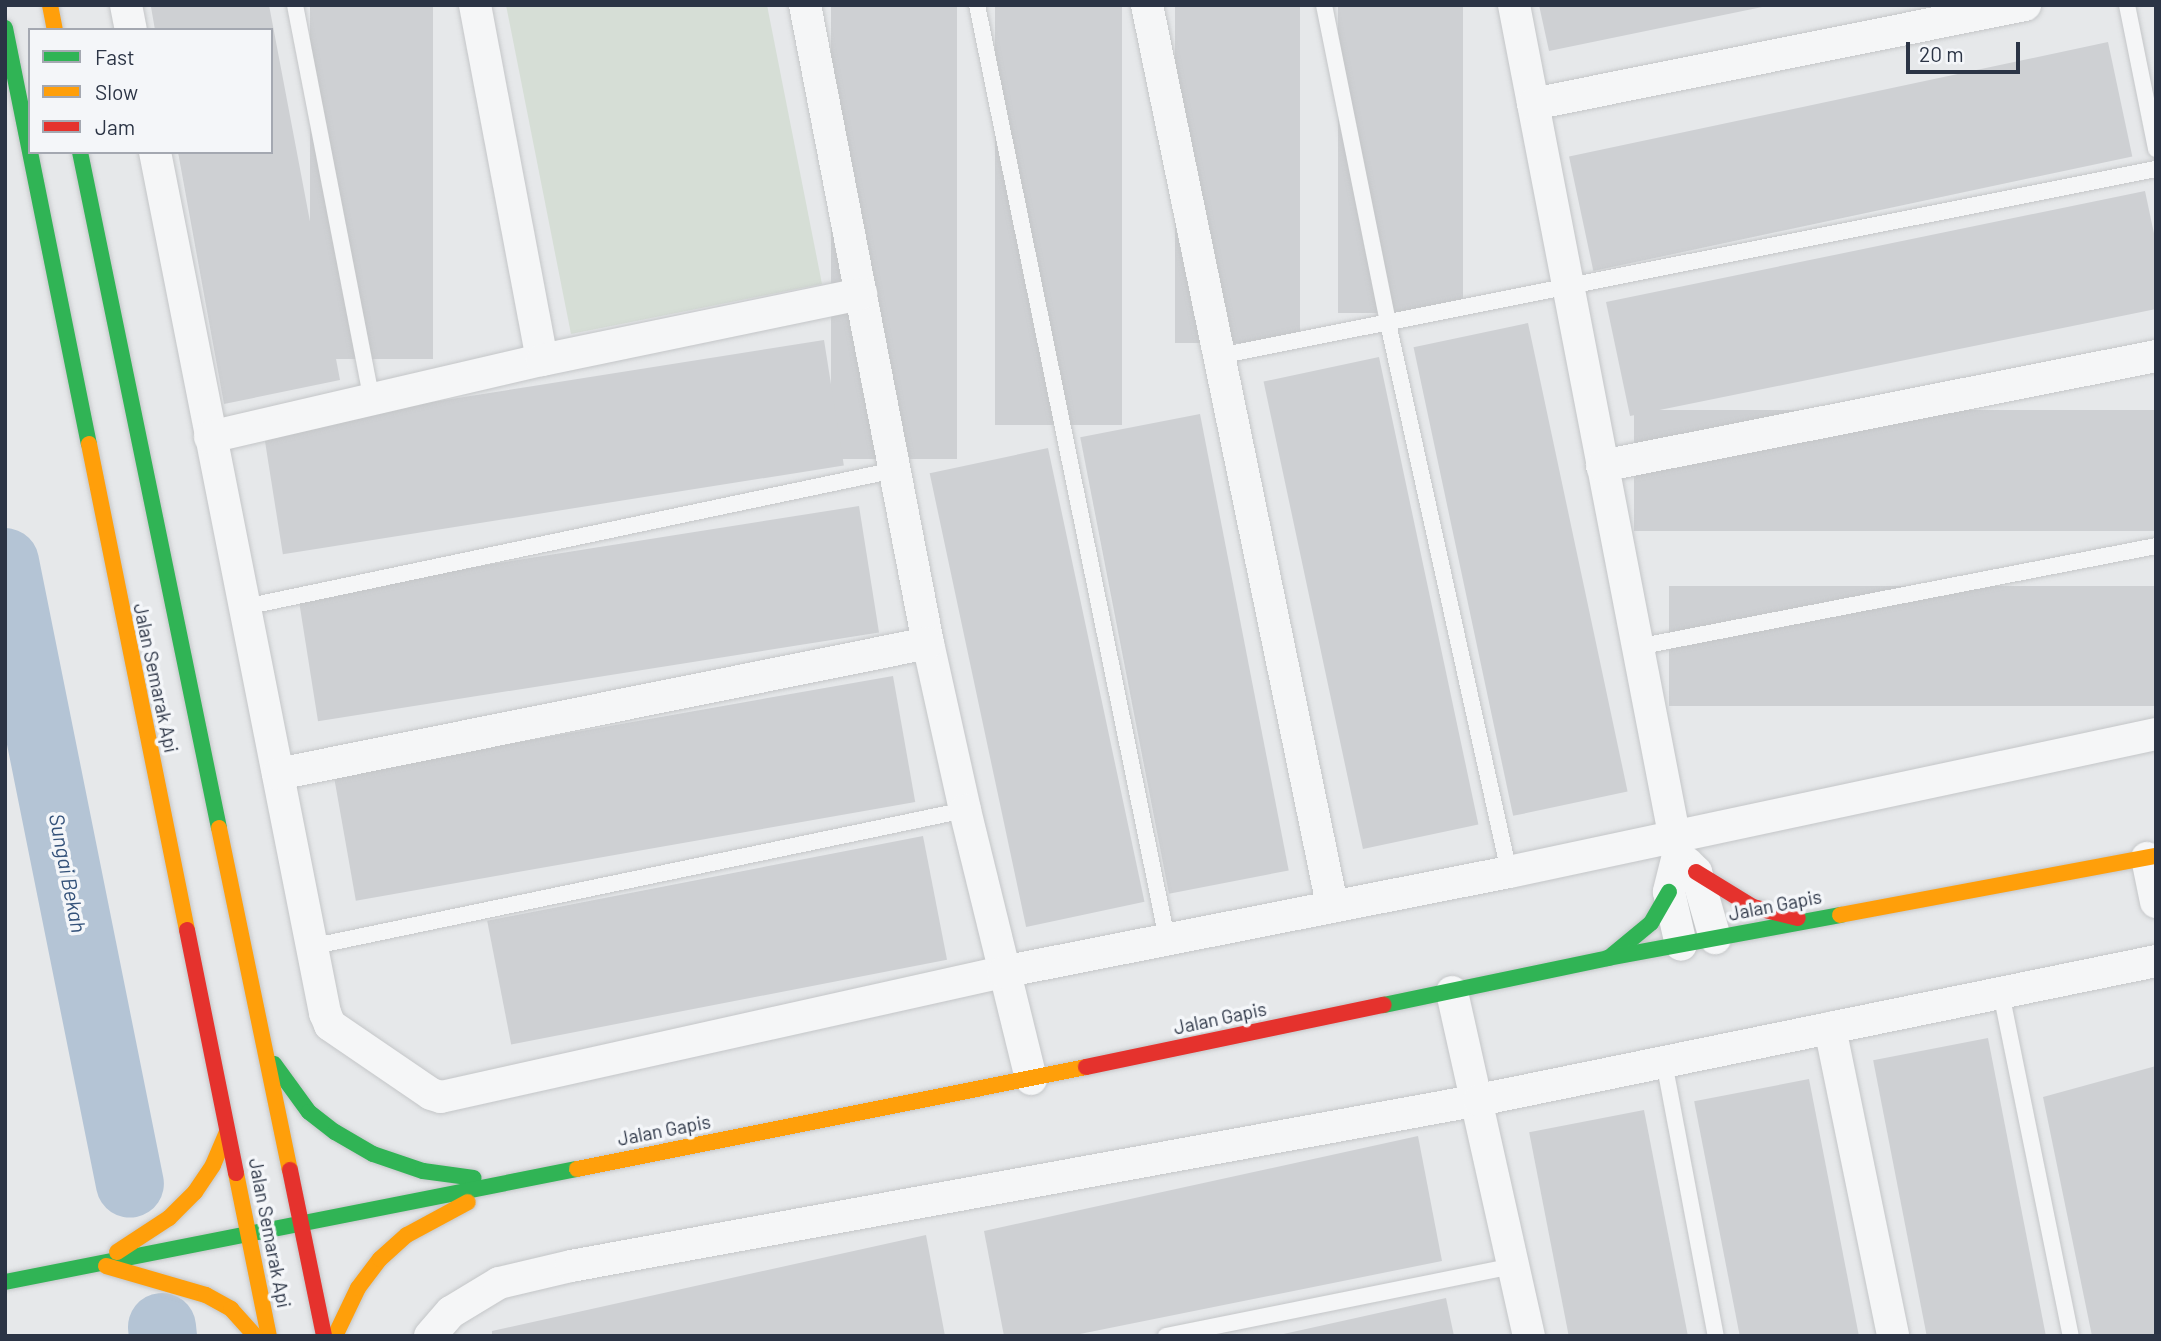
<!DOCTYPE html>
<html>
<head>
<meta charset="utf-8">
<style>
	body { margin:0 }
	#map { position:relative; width:2161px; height:1341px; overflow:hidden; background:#e6e8ea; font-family:Barlow,sans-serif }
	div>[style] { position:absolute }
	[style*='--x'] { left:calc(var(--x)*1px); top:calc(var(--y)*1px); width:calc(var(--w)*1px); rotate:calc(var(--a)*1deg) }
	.green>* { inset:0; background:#d6ded6 }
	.river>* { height:68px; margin:-34px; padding:0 34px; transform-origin:34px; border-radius:34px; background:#b4c4d5 }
	.building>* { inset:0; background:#ced0d3; transform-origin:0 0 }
	.roads { filter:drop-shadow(0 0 2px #c4c6c8) drop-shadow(0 0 2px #c4c6c8) }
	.lane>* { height:16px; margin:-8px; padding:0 8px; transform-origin:8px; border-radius:8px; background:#f5f6f7 }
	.street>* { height:32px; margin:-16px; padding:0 16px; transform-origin:16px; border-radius:16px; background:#f5f6f7 }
	.fast>* { height:16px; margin:-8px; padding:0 8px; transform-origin:8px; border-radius:8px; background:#30b455 }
	.slow>* { height:16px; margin:-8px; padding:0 8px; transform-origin:8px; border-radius:8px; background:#ff9f0a }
	.jam>* { height:16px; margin:-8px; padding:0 8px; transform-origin:8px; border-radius:8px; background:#e5322d }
	span { translate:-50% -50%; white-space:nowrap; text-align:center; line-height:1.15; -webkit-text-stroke:7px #f4f6f9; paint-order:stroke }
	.street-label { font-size:19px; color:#2b3445 }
	.water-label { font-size:21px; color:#34527a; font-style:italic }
	.frame { position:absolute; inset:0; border:7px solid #2b3445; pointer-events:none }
	.legend { position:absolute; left:28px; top:28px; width:245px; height:126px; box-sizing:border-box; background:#f4f6f9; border:2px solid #a4a8b1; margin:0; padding:9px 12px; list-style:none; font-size:21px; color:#2b3445 }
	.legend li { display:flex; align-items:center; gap:14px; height:35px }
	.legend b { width:35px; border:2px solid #a4a8b1 }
	.scale { position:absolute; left:1906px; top:42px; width:114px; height:32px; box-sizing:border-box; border:4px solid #2b3445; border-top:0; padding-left:9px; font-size:21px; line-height:24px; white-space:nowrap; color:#2b3445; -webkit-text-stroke:5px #f4f6f9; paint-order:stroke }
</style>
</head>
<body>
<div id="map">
	<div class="green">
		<div style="clip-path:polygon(506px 5px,767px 5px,822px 284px,571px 334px)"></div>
	</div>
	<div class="river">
		<div style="--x:5;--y:562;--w:634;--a:78.64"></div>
		<div style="--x:162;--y:1327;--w:9;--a:84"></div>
	</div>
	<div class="building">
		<div style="clip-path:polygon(159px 5px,269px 5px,340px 380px,224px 404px,178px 152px,271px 152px,271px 30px,155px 30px,151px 7px)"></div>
		<div style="left:310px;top:5px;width:123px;height:354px"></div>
		<div style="left:831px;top:5px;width:126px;height:454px"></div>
		<div style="left:995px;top:5px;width:127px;height:420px"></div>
		<div style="left:1175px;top:5px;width:125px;height:338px"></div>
		<div style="left:1338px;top:5px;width:125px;height:308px"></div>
		<div style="clip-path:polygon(1539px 5px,1767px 5px,1767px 6px,1549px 51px)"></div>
		<div style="left:2108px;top:42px;width:117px;height:551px;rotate:78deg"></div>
		<div style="clip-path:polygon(2145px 191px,2156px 243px,2156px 309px,1630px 416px,1606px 302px)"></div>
		<div style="left:1528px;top:323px;width:479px;height:117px;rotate:78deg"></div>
		<div style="left:824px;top:340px;width:127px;height:568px;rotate:81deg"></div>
		<div style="left:1379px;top:357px;width:478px;height:118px;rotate:78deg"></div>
		<div style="left:2156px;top:410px;width:121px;height:522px;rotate:90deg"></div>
		<div style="left:1200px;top:414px;width:465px;height:122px;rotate:79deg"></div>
		<div style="left:1048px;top:448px;width:464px;height:121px;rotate:78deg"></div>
		<div style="left:859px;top:506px;width:128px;height:568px;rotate:81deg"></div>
		<div style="left:2156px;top:586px;width:120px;height:487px;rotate:90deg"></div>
		<div style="left:893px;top:676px;width:128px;height:568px;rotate:80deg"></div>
		<div style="left:923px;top:836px;width:126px;height:444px;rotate:79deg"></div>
		<div style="left:1988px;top:1038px;width:304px;height:117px;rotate:79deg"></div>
		<div style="clip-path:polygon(2156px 1066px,2156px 1336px,2092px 1336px,2043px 1097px)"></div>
		<div style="left:1809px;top:1079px;width:262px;height:117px;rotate:79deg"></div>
		<div style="left:1644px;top:1110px;width:230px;height:117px;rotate:79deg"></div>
		<div style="clip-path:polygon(1418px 1136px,1442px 1261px,1070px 1336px,1004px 1336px,984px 1231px)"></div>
		<div style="clip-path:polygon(926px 1235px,945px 1336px,492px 1336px,492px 1331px)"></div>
		<div style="clip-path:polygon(1446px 1298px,1454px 1336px,1279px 1336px,1279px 1335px)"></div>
	</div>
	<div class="roads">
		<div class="lane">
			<div style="--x:295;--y:5;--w:402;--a:79"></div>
			<div style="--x:977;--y:5;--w:953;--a:78.5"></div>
			<div style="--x:1324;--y:5;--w:324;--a:78.6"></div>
			<div style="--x:1388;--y:323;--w:562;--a:77.57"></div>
			<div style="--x:2127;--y:5;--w:147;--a:78.6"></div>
			<div style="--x:1219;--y:356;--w:955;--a:-11.29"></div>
			<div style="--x:245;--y:607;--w:664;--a:-11.9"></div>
			<div style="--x:1637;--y:647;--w:529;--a:-11.01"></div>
			<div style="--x:310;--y:947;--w:669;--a:-11.81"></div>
			<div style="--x:2001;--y:993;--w:350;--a:78.5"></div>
			<div style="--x:1664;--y:1062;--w:279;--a:79.3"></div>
			<div style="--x:1166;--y:1336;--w:355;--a:-11.4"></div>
		</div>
		<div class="street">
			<div style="--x:126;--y:5;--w:25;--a:79"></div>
			<div style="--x:475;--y:5;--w:361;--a:79.3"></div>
			<div style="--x:805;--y:5;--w:650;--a:79.09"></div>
			<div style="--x:928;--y:643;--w:171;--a:77.5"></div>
			<div style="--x:965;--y:810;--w:277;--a:76.2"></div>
			<div style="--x:1147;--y:5;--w:919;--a:78.38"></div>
			<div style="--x:1514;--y:5;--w:866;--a:79.08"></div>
			<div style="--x:1678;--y:855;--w:38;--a:104"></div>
			<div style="--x:1669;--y:892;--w:54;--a:77.2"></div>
			<div style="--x:1533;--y:104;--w:502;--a:-11.38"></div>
			<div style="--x:155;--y:152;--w:878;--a:78.83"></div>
			<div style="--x:325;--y:1013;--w:13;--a:67"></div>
			<div style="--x:330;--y:1025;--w:122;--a:34.3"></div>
			<div style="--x:431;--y:1094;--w:10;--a:17"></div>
			<div style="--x:441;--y:1097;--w:576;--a:-12.54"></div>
			<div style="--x:1003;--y:972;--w:516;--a:-11.18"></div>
			<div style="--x:1509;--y:872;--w:662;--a:-12.04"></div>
			<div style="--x:210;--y:437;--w:341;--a:-13.1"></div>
			<div style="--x:542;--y:360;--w:326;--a:-11.7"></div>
			<div style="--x:1602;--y:466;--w:565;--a:-11.23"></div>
			<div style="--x:278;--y:774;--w:663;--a:-11.39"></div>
			<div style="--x:2147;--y:858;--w:45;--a:78.4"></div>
			<div style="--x:1687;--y:863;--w:13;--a:45"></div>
			<div style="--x:1696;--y:872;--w:69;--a:73.9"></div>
			<div style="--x:1452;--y:992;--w:353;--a:77.4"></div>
			<div style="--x:1830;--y:1028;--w:314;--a:78.4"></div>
			<div style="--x:430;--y:1336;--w:32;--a:-49"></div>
			<div style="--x:451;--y:1312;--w:56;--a:-31.1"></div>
			<div style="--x:499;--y:1283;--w:74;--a:-13.3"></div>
			<div style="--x:571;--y:1266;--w:923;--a:-10.36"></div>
			<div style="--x:1479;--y:1100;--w:691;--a:-11.6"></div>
		</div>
		<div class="fast">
			<div style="--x:5;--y:28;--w:424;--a:78.6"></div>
			<div style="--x:80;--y:152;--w:690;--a:78.38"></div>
			<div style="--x:1610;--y:957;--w:53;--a:-39.7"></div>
			<div style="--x:1651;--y:923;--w:36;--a:-60"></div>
			<div style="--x:1384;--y:1005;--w:229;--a:-11.8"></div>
			<div style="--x:1608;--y:958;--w:236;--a:-10.5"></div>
			<div style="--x:274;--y:1064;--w:59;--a:53.9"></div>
			<div style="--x:309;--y:1112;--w:33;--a:38"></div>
			<div style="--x:335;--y:1132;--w:44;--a:30.1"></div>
			<div style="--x:373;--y:1154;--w:53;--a:18.8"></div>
			<div style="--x:423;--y:1171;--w:51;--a:7.8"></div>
			<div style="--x:5;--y:1282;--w:583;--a:-11.18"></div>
		</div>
		<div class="slow">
			<div style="--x:50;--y:5;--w:25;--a:79"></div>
			<div style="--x:89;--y:444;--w:496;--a:78.6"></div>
			<div style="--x:219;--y:828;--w:349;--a:78.3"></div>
			<div style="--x:1840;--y:915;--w:321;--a:-10.6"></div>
			<div style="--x:577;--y:1169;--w:519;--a:-11.33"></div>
			<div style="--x:236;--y:1173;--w:166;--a:78.6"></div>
			<div style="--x:117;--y:1252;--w:62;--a:-33.2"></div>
			<div style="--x:169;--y:1218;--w:37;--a:-45"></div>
			<div style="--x:195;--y:1192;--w:32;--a:-56"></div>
			<div style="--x:213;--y:1165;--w:36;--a:-67"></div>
			<div style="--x:106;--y:1266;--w:104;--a:16.2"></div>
			<div style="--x:206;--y:1295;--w:29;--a:29"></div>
			<div style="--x:231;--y:1309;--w:36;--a:48"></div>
			<div style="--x:335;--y:1336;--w:53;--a:-64.4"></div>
			<div style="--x:358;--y:1288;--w:36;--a:-53"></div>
			<div style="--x:380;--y:1259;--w:36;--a:-42"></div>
			<div style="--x:407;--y:1235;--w:69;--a:-28.4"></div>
		</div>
		<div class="jam">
			<div style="--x:1696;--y:872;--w:67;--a:31.6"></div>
			<div style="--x:1753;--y:907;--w:46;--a:13.7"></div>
			<div style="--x:187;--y:930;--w:248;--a:78.6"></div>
			<div style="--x:1086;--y:1067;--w:304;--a:-11.8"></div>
			<div style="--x:290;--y:1170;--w:169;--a:78.4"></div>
		</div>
	</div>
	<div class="street-label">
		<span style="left:156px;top:678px;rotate:78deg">Jalan Semarak Api</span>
		<span style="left:1775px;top:905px;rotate:-11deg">Jalan Gapis</span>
		<span style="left:1220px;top:1018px;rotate:-12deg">Jalan Gapis</span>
		<span style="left:664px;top:1130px;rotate:-11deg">Jalan Gapis</span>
		<span style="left:270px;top:1233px;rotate:79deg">Jalan Semarak Api</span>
	</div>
	<div class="water-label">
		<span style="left:68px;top:873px;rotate:79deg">Sungai Bekah</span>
	</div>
	<div class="frame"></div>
	<ul class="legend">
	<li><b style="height:9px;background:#30b455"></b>Fast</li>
	<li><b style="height:9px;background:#ff9f0a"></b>Slow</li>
	<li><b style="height:9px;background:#e5322d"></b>Jam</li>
	</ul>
	<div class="scale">20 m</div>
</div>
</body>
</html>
